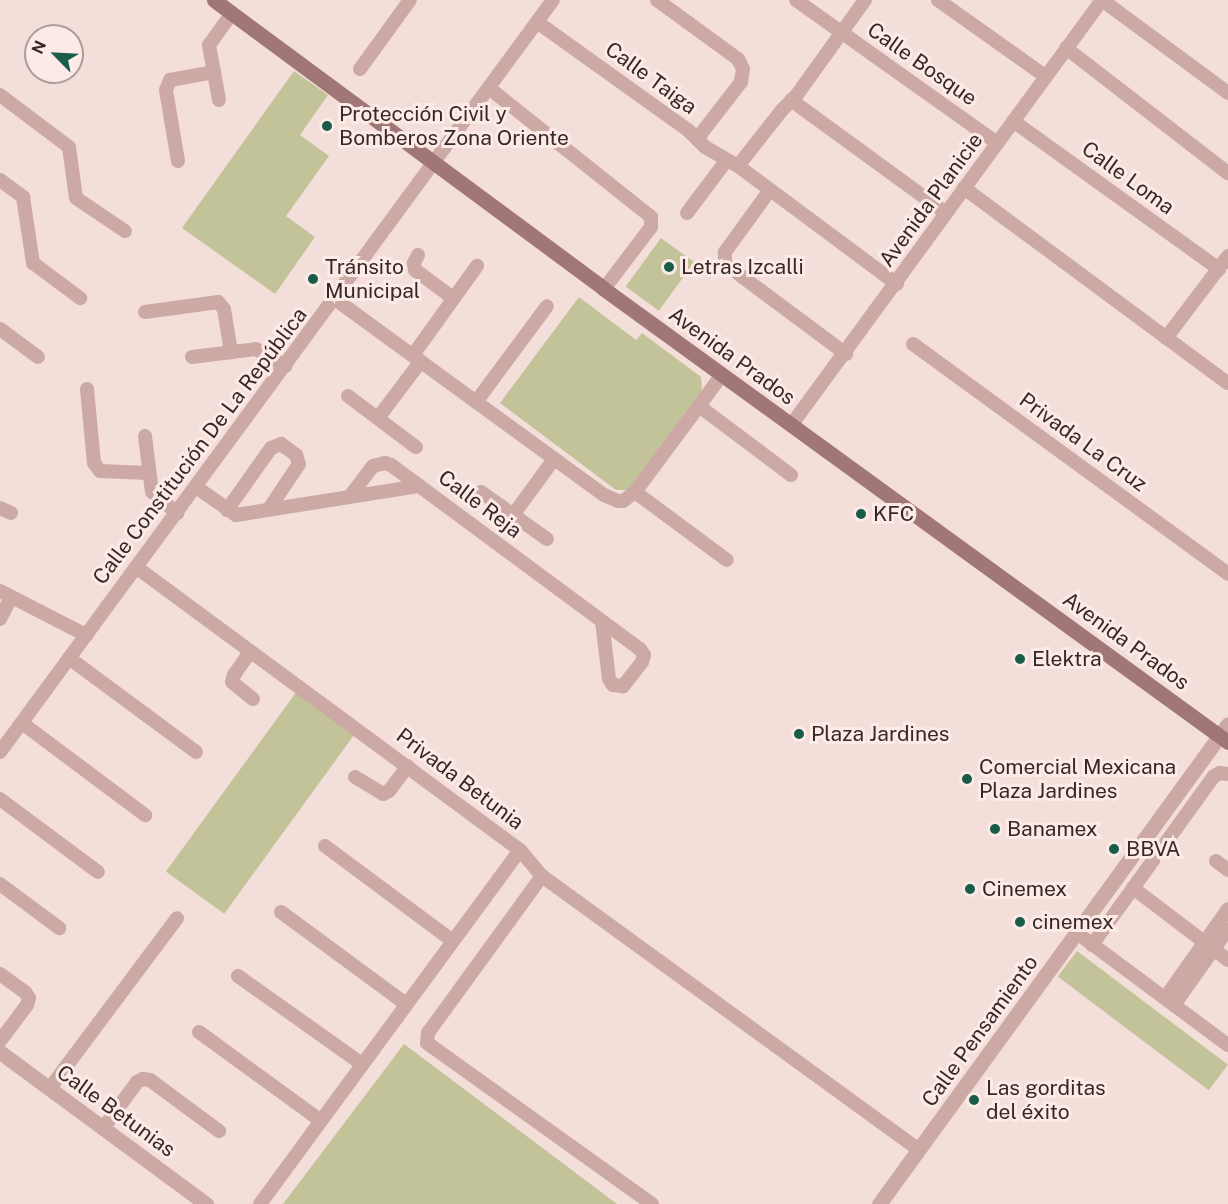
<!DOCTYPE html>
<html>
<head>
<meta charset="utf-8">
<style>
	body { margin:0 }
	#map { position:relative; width:1228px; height:1204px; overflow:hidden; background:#f3deda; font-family:"Public Sans",sans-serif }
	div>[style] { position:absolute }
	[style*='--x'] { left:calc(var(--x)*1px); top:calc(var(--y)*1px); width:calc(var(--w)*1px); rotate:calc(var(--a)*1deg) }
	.green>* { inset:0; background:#c3c399; transform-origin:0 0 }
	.minor>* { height:14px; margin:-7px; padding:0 7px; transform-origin:7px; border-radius:7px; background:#cca9a5 }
	.tertiary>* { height:15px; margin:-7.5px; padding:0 7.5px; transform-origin:7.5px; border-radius:7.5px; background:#cca9a5 }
	.secondary>* { height:15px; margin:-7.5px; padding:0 7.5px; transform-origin:7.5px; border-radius:7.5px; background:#a07676 }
	.dots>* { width:16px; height:16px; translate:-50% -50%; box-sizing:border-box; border:3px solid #fbeae6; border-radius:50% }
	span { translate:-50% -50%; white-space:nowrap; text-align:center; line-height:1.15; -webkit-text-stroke:6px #fbeae6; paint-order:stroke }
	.street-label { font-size:21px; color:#372727 }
	.poi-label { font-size:21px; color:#372727 }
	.left { translate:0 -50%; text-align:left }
	.north { position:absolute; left:24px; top:24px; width:60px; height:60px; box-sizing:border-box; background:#fbeae6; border:2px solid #ad9c9a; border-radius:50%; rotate:294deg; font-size:16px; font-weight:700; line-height:24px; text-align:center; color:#372727 }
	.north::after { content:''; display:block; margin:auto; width:21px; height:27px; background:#195c49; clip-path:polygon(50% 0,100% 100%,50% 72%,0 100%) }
</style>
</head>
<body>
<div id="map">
	<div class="green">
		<div style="clip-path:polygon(294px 71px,328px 95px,300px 135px,329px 156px,286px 216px,315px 237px,275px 294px,182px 228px)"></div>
		<div style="left:661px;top:238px;width:41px;height:60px;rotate:36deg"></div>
		<div style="clip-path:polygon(579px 297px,636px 340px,642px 333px,701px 377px,702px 390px,629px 490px,616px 490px,500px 403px)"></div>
		<div style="left:297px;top:691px;width:72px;height:223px;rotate:36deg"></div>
		<div style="left:1077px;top:951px;width:189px;height:32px;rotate:37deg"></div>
		<div style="clip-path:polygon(404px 1044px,617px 1204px,283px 1204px)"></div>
	</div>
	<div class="minor">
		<div style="--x:657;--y:0;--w:100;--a:36.1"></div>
		<div style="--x:738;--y:59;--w:11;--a:63"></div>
		<div style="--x:743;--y:69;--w:13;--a:99"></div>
		<div style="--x:741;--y:82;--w:72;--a:127.7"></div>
		<div style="--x:796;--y:0;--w:247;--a:35.4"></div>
		<div style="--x:865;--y:0;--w:118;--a:125.7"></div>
		<div style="--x:796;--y:96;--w:20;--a:135"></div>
		<div style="--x:782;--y:110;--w:71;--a:128.2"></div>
		<div style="--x:738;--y:166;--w:198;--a:36.6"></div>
		<div style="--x:938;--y:0;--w:131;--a:35.4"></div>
		<div style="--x:1102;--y:0;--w:157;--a:36.4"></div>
		<div style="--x:537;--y:22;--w:187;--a:35.6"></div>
		<div style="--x:689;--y:131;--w:23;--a:45"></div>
		<div style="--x:705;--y:147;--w:38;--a:30"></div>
		<div style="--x:1066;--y:48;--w:205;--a:37.7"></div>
		<div style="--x:360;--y:69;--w:85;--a:-54.1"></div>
		<div style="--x:489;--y:88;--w:207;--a:38.5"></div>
		<div style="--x:651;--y:217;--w:10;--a:90"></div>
		<div style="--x:651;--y:227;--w:78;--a:127.2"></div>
		<div style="--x:0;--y:95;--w:86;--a:37"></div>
		<div style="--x:69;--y:147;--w:51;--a:82.2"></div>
		<div style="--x:76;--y:198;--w:59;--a:34"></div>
		<div style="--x:219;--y:100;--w:56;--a:-100.3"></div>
		<div style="--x:209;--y:45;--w:39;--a:-54"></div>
		<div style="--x:791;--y:100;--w:192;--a:36.1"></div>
		<div style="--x:1013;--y:121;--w:254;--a:35.7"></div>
		<div style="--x:178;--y:161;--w:72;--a:-99.6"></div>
		<div style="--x:166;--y:90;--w:11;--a:-68"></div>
		<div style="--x:170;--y:80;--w:45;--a:-10.3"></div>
		<div style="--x:0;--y:180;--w:29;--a:36"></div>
		<div style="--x:23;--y:197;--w:67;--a:81.4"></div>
		<div style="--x:33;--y:263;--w:59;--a:36.7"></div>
		<div style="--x:964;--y:188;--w:328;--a:36.5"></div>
		<div style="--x:770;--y:190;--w:77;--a:126"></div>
		<div style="--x:725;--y:252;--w:12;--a:90"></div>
		<div style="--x:725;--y:264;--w:151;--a:36.6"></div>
		<div style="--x:687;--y:213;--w:65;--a:-53.1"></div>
		<div style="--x:418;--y:255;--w:9;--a:117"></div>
		<div style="--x:414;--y:263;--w:7;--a:82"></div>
		<div style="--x:415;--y:270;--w:47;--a:36.4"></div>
		<div style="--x:335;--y:299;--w:333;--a:36.1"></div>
		<div style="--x:604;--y:495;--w:15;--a:23"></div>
		<div style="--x:618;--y:501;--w:5;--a:0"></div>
		<div style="--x:623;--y:501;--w:15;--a:-37"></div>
		<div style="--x:635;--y:492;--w:146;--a:-53.4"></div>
		<div style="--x:145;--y:312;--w:74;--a:-7.8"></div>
		<div style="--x:218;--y:302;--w:9;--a:49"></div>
		<div style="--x:224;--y:309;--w:44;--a:80.8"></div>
		<div style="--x:0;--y:329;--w:47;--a:36.4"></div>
		<div style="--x:1166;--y:338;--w:103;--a:-52.9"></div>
		<div style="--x:913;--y:344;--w:390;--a:36.1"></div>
		<div style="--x:413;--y:355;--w:110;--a:-54.3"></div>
		<div style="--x:192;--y:357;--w:64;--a:-7.1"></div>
		<div style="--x:256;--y:349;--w:34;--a:30"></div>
		<div style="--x:87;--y:389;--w:74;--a:84.6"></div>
		<div style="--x:94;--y:463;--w:10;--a:53"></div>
		<div style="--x:100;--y:471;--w:48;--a:2.4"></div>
		<div style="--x:348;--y:396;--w:85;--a:36.9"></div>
		<div style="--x:476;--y:402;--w:119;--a:-53.5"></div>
		<div style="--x:699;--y:406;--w:115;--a:36.9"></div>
		<div style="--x:378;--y:418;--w:71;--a:-53"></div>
		<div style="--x:792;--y:424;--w:525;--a:-53.83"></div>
		<div style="--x:145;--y:436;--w:56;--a:82.9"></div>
		<div style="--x:152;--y:492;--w:33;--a:40"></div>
		<div style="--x:196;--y:487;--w:49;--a:35"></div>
		<div style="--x:236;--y:515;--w:186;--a:-9"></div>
		<div style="--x:481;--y:492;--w:81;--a:35.5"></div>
		<div style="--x:635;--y:492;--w:114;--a:36.5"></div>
		<div style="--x:351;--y:495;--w:36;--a:-53"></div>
		<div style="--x:373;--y:466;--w:12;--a:-14"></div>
		<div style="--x:385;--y:463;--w:6;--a:18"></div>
		<div style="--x:391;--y:465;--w:310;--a:36.5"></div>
		<div style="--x:640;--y:649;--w:7;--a:56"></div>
		<div style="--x:644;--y:655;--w:7;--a:106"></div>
		<div style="--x:642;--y:662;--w:31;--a:128"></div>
		<div style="--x:623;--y:686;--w:10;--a:-174"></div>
		<div style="--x:613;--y:685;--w:7;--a:-124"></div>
		<div style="--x:609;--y:679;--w:58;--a:-96.9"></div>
		<div style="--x:0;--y:508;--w:12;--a:24"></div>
		<div style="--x:227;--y:510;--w:76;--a:-54.6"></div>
		<div style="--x:271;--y:448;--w:11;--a:-22"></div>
		<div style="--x:281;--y:444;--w:19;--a:36"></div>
		<div style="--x:296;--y:455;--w:9;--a:72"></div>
		<div style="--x:299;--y:464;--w:54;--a:123.7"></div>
		<div style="--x:513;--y:515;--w:69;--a:-53.8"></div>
		<div style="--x:136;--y:567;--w:477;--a:36.4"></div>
		<div style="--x:520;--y:850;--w:34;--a:50"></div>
		<div style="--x:542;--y:876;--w:466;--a:36"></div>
		<div style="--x:0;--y:591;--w:97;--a:27.1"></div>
		<div style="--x:0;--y:619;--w:25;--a:-63"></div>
		<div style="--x:250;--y:652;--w:28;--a:125"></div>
		<div style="--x:234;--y:675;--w:7;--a:106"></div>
		<div style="--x:232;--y:682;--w:27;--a:39"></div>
		<div style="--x:69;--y:658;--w:158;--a:36.5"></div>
		<div style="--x:22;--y:723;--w:154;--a:36.8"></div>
		<div style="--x:0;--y:752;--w:933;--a:-53.67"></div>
		<div style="--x:355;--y:777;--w:33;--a:31"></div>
		<div style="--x:383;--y:794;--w:7;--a:-27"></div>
		<div style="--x:389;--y:791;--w:31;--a:-53"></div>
		<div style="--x:0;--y:799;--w:122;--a:36.7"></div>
		<div style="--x:325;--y:846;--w:159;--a:36.6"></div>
		<div style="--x:1216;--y:861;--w:15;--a:37"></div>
		<div style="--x:542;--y:876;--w:194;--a:126"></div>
		<div style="--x:428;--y:1033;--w:10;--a:96"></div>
		<div style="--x:427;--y:1043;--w:277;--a:35.6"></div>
		<div style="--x:0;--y:884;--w:74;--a:36.7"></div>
		<div style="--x:1133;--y:888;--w:119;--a:37.2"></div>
		<div style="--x:281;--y:912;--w:155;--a:36.4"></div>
		<div style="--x:1077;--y:933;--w:188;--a:36.6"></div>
		<div style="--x:1092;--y:945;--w:208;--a:-54.2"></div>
		<div style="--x:1214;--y:776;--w:7;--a:-27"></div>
		<div style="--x:1220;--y:773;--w:8;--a:7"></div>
		<div style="--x:0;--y:974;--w:31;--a:36"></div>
		<div style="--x:25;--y:992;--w:7;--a:56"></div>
		<div style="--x:29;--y:998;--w:7;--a:106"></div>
		<div style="--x:27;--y:1005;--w:45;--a:126.9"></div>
		<div style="--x:238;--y:976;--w:152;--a:35.4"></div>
		<div style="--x:1165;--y:998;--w:109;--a:-54.7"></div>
		<div style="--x:1174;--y:1005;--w:93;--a:-54.6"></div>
		<div style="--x:199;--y:1032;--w:151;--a:36.1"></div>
		<div style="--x:50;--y:1088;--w:212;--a:-53.2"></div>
		<div style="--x:104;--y:1127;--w:56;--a:-53.7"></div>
		<div style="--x:137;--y:1082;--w:7;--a:-27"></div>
		<div style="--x:143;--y:1079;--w:7;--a:8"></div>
		<div style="--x:150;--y:1080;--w:86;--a:36.5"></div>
		<div style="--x:260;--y:1204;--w:439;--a:-53.7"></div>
	</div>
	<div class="tertiary">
		<div style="--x:0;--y:1052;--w:256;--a:36.4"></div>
		<div style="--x:879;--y:1204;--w:593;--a:-53.98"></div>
	</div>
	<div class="secondary">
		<div style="--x:214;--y:0;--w:485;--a:36.5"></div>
		<div style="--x:604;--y:289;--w:771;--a:35.98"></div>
	</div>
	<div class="dots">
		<div style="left:327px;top:126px;background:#195c49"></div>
		<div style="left:669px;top:267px;background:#195c49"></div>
		<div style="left:313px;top:279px;background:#195c49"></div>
		<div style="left:861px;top:514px;background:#195c49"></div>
		<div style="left:1020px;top:659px;background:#195c49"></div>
		<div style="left:799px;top:734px;background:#195c49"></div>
		<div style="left:967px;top:779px;background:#195c49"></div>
		<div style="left:995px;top:829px;background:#195c49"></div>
		<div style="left:1114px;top:849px;background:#195c49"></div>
		<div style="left:970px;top:889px;background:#195c49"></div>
		<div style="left:1020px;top:922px;background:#195c49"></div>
		<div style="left:974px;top:1100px;background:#195c49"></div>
	</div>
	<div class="street-label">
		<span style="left:922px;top:64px;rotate:35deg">Calle Bosque</span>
		<span style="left:651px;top:78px;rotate:36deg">Calle Taiga</span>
		<span style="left:1128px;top:178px;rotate:36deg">Calle Loma</span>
		<span style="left:931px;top:200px;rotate:-54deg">Avenida Planicie</span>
		<span style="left:732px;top:356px;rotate:36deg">Avenida Prados</span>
		<span style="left:1083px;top:442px;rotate:36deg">Privada La Cruz</span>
		<span style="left:200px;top:446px;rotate:-53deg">Calle Constitución De La República</span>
		<span style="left:480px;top:504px;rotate:37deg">Calle Reja</span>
		<span style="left:1126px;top:641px;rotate:36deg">Avenida Prados</span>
		<span style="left:460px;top:779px;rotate:37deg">Privada Betunia</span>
		<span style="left:980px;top:1031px;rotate:-54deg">Calle Pensamiento</span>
		<span style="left:116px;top:1111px;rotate:36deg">Calle Betunias</span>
	</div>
	<div class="poi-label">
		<span class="left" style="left:339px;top:126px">Protección Civil y<br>Bomberos Zona Oriente</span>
		<span class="left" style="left:325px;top:279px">Tránsito<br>Municipal</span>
		<span class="left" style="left:681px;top:267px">Letras Izcalli</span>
		<span class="left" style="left:873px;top:514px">KFC</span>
		<span class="left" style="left:1032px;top:659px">Elektra</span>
		<span class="left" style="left:811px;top:734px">Plaza Jardines</span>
		<span class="left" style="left:979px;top:779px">Comercial Mexicana<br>Plaza Jardines</span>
		<span class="left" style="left:1007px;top:829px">Banamex</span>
		<span class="left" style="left:1126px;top:849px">BBVA</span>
		<span class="left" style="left:982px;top:889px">Cinemex</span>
		<span class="left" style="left:1032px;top:922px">cinemex</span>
		<span class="left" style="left:986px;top:1100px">Las gorditas<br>del éxito</span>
	</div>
	<div class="north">N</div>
</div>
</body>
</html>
